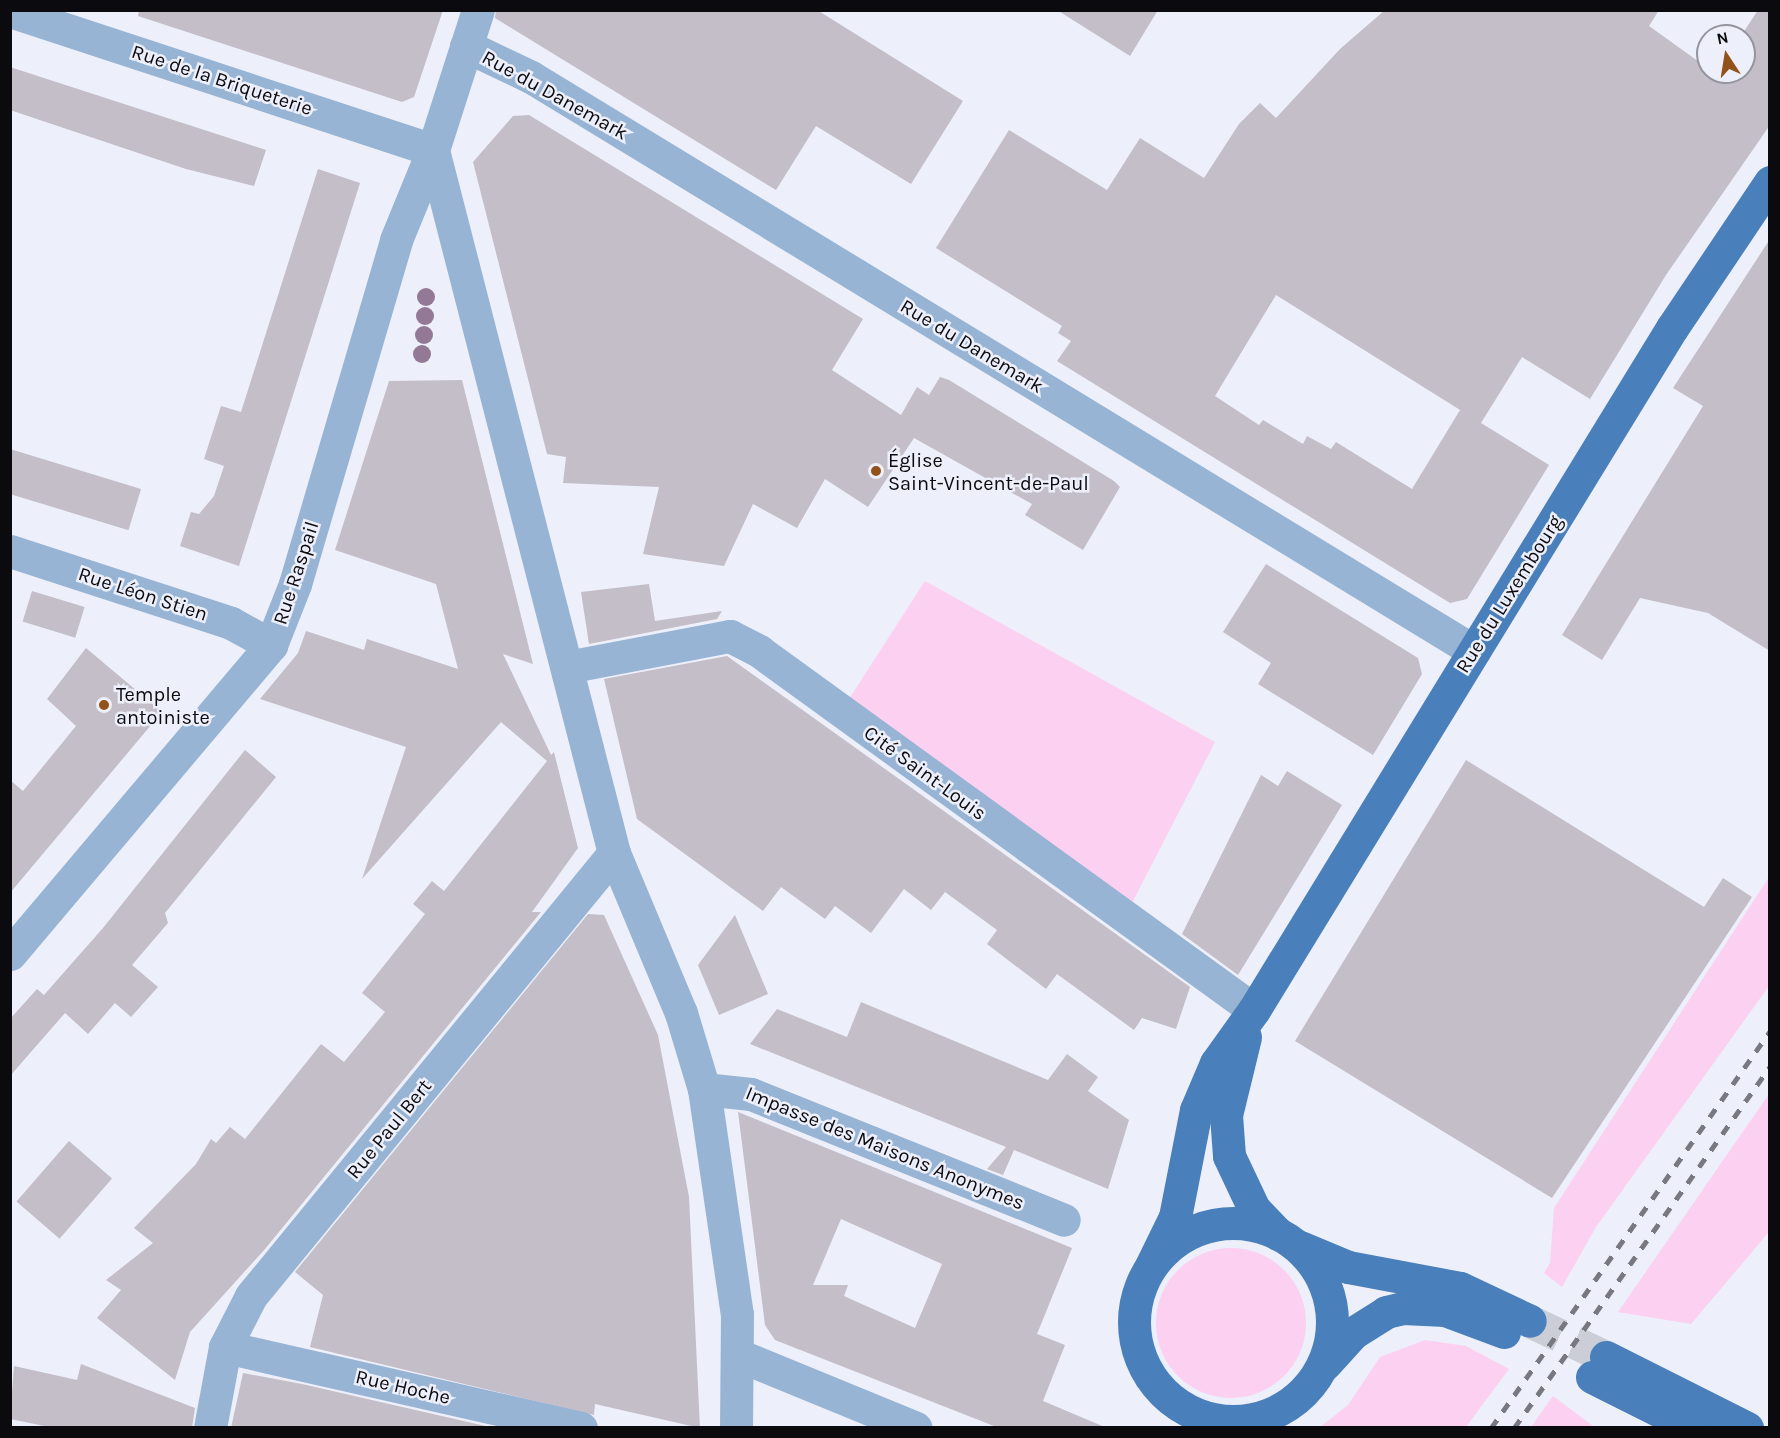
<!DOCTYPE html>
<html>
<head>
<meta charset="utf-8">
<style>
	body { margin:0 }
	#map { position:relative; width:1780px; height:1438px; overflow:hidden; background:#edeffa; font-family:Karla,sans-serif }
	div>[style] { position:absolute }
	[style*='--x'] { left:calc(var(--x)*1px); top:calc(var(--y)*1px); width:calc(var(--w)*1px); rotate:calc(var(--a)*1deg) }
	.green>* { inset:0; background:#fcd0f1 }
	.round { border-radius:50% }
	.building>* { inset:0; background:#c3bec8; transform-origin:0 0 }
	.major-tunnel>* { height:33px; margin-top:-16.5px; transform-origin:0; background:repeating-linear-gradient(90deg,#cbcdd7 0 33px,transparent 0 49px) }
	.minor>* { height:33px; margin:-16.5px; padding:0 16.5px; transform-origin:16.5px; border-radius:16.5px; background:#97b4d4 }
	.major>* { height:33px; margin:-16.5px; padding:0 16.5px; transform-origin:16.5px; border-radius:16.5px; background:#497fba }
	.major>.ring { margin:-16.5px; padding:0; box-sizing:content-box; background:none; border:33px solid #497fba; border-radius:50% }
	.rail>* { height:4.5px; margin-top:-2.25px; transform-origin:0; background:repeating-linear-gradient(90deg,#777880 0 10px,transparent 0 20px) }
	.trees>* { width:18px; height:18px; margin:-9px; border-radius:50%; background:#947996 }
	.dots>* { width:16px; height:16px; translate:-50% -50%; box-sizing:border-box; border:3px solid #edeffa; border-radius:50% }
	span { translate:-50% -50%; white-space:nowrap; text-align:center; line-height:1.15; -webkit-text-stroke:5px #edeffa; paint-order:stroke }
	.street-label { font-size:20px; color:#0b0b0f }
	.poi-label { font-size:20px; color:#0b0b0f }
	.left { translate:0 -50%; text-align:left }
	.frame { position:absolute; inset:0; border:12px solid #0b0b0f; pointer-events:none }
	.north { position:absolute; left:1696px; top:24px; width:60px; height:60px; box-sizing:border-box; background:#edeffa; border:2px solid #93949c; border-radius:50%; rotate:348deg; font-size:16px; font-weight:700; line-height:24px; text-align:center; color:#0b0b0f }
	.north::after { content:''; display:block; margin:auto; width:21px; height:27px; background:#92521a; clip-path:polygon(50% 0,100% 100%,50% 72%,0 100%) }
</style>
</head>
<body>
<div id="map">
	<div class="green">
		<div style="clip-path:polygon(925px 581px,1215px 742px,1132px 903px,847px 702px)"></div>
		<div style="clip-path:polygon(1769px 877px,1769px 986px,1596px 1227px,1562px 1287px,1544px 1273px,1550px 1263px,1554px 1208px)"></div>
		<div style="clip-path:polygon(1769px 1094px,1769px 1232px,1691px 1324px,1618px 1312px)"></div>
		<div class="round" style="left:1156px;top:1248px;width:150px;height:150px"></div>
		<div style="clip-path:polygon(1425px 1340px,1466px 1346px,1509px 1369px,1466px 1427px,1320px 1427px,1348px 1405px,1380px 1357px)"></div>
		<div style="clip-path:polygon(1553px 1396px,1593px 1426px,1594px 1427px,1531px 1427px)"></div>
	</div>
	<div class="building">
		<div style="clip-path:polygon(139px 10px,443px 10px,414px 97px,402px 102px,138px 16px)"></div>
		<div style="clip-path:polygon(496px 10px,817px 10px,963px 101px,911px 184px,816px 126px,776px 190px,495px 18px)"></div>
		<div style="clip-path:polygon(1057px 10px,1158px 10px,1130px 56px)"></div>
		<div style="clip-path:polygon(1385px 10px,1659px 10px,1649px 26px,1716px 74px,1744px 72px,1741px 36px,1758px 10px,1770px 10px,1770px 125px,1666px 275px,1590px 399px,1522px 357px,1481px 423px,1276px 295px,1215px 396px,1259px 425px,1263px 420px,1303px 444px,1307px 436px,1331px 449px,1336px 442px,1412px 489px,1460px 410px,1549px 465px,1467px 599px,1450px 603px,1057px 361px,1071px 341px,1058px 333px,1062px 326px,936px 248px,1009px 130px,1107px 190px,1140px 138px,1204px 178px,1239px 124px,1260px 103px,1276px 118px,1340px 49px)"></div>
		<div style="clip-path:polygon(10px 67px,266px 150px,254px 186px,186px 169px,10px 110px)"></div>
		<div style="clip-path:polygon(529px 115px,863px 319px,832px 370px,901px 415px,917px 387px,929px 395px,940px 377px,949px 380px,1114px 481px,1120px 487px,1083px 550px,1025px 515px,1032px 504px,914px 438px,868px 507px,825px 479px,797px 528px,753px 504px,724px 566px,643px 554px,659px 487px,563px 483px,566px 457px,547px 454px,473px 162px,513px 116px)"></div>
		<div style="clip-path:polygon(318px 169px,360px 183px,239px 566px,180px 546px,191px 512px,199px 514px,214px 496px,224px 466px,204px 459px,221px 406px,241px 412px)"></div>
		<div style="clip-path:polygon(1770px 239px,1770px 651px,1708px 613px,1640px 598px,1602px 660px,1562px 635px,1703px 406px,1673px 388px)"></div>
		<div style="clip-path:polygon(462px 380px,533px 664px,503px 654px,551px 755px,554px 752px,578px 848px,532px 912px,541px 912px,265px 1249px,190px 1332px,175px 1380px,97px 1318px,121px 1290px,106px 1280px,153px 1243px,134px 1228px,196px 1164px,211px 1139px,216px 1143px,230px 1127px,245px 1139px,321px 1044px,344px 1062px,385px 1012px,362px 993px,425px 914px,413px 904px,432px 881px,444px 891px,547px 761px,501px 722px,362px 879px,406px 747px,260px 699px,298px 653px,306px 631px,364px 650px,367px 639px,458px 669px,436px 584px,335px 550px,389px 381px)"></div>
		<div style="left:10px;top:449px;width:137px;height:43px;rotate:17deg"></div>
		<div style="clip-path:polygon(1266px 564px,1418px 658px,1422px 674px,1373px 755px,1258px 684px,1271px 663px,1223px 632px)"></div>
		<div style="clip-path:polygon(649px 584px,655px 621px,722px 611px,717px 619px,589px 644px,581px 592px)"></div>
		<div style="left:32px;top:591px;width:55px;height:32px;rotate:17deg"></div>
		<div style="clip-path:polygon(86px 648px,162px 712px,10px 893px,10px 780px,23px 791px,76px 726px,47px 699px)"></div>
		<div style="clip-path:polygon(727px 656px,1190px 987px,1176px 1029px,1142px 1018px,1134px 1030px,1057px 974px,1046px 989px,987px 944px,997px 930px,945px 892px,931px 910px,904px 889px,871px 933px,835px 906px,825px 919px,781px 887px,763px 911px,637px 819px,604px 679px)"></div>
		<div style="clip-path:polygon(245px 750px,276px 777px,165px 913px,168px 923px,132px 965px,158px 987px,131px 1017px,115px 1003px,88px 1034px,65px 1013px,10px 1076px,10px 1019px,37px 989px,44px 995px,103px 928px)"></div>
		<div style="clip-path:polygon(1466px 760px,1704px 907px,1723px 878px,1752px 897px,1552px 1198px,1295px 1041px)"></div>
		<div style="clip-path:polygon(1287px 771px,1342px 805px,1238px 975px,1182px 934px,1261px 775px,1278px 786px)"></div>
		<div style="clip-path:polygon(588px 914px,604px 915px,658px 1035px,689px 1197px,700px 1428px,595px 1404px,594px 1415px,310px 1347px,323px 1295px,295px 1272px)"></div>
		<div style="clip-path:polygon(735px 915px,768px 994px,719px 1015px,698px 965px)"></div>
		<div style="clip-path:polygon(861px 1002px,1048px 1080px,1067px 1054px,1098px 1077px,1088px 1091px,1129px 1120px,1108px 1189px,1014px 1150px,1003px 1175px,987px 1169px,1006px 1147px,750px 1044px,777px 1009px,847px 1037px)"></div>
		<div style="clip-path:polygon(evenodd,738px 1112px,1072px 1248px,1037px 1334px,1065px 1345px,1043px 1401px,1107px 1428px,999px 1428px,775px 1340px,765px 1325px,738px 1112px,841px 1219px,942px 1264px,915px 1328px,844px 1296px,848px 1285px,813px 1285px,841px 1219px)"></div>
		<div style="left:69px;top:1141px;width:57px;height:80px;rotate:41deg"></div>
		<div style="clip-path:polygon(81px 1364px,195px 1408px,192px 1428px,54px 1428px,10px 1419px,14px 1366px,77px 1380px)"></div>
		<div style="clip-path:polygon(243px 1373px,302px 1384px,494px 1428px,231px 1428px)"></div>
	</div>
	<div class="major-tunnel">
		<div style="--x:1530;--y:1321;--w:84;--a:25.3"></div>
	</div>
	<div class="minor">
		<div style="--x:10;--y:11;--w:445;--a:18.2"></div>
		<div style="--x:466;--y:46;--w:72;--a:25.5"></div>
		<div style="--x:531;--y:77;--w:1104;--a:31.33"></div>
		<div style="--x:433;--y:150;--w:726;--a:75.56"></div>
		<div style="--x:614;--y:853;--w:173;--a:67.3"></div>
		<div style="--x:681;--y:1013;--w:79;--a:73.2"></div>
		<div style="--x:704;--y:1089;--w:227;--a:81.7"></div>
		<div style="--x:737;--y:1314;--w:114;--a:90.5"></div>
		<div style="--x:10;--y:551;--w:232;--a:18"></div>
		<div style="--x:231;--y:623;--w:46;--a:28.8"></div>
		<div style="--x:567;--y:667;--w:166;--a:-10.8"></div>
		<div style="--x:730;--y:636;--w:33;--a:27"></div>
		<div style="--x:759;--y:651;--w:611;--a:35.95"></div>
		<div style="--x:10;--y:954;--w:404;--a:-49.8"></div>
		<div style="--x:271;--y:645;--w:66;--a:-68.5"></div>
		<div style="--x:295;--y:584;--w:359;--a:-73.6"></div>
		<div style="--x:396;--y:240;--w:97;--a:-67.7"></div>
		<div style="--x:433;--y:150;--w:147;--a:-72.2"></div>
		<div style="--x:704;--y:1089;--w:47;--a:6.1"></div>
		<div style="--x:751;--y:1094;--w:337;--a:21.9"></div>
		<div style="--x:225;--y:1347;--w:365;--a:12.8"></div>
		<div style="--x:738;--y:1355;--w:192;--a:22.3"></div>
		<div style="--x:210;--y:1428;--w:82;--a:-79.5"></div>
		<div style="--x:225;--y:1347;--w:57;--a:-63"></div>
		<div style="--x:251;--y:1296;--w:573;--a:-50.67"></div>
	</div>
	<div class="major">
		<div style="--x:1245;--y:1037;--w:80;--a:103.7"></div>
		<div style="--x:1226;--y:1115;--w:41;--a:85.8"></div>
		<div style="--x:1229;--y:1156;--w:59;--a:64.7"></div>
		<div style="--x:1254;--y:1209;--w:35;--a:46"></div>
		<div class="ring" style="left:1134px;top:1223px;width:165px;height:165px"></div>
		<div style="--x:1300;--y:1247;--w:52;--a:22.6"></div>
		<div style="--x:1348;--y:1267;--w:114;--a:10.6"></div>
		<div style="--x:1460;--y:1288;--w:77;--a:25.2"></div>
		<div style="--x:1151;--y:1266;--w:55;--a:-63.9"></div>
		<div style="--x:1175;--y:1217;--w:109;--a:-78.9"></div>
		<div style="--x:1196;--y:1110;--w:51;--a:-66.9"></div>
		<div style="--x:1216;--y:1063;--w:65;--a:-54.4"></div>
		<div style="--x:1254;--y:1010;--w:800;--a:-58.5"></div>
		<div style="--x:1672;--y:328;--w:176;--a:-56.1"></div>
		<div style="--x:1606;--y:1357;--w:158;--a:26.7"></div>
		<div style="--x:1325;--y:1364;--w:42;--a:-47.9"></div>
		<div style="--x:1353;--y:1333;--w:39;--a:-32"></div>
		<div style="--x:1386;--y:1312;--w:17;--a:-13"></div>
		<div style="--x:1403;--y:1308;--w:42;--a:2.7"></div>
		<div style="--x:1445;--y:1310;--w:63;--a:20.4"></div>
		<div style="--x:1592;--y:1377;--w:114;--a:26.6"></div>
	</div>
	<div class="rail">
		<div style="--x:1491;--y:1428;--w:485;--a:-54.9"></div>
		<div style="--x:1514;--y:1428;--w:443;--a:-54.7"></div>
	</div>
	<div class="trees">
		<div style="left:426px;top:297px"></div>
		<div style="left:425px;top:316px"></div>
		<div style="left:424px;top:335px"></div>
		<div style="left:422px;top:354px"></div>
	</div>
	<div class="dots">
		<div style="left:876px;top:471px;background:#92521a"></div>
		<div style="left:104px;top:705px;background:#92521a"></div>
	</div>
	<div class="street-label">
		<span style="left:222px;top:80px;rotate:18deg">Rue de la Briqueterie</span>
		<span style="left:555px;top:95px;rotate:29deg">Rue du Danemark</span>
		<span style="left:972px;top:346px;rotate:31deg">Rue du Danemark</span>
		<span style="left:296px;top:573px;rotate:-72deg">Rue Raspail</span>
		<span style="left:143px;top:594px;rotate:18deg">Rue Léon Stien</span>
		<span style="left:1509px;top:594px;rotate:-58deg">Rue du Luxembourg</span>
		<span style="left:925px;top:773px;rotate:36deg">Cité Saint-Louis</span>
		<span style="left:389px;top:1129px;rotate:-51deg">Rue Paul Bert</span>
		<span style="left:885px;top:1148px;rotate:22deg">Impasse des Maisons Anonymes</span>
		<span style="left:403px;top:1387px;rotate:13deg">Rue Hoche</span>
	</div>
	<div class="poi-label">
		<span class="left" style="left:888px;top:472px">Église<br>Saint-Vincent-de-Paul</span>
		<span class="left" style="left:116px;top:706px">Temple<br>antoiniste</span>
	</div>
	<div class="frame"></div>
	<div class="north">N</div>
</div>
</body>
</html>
